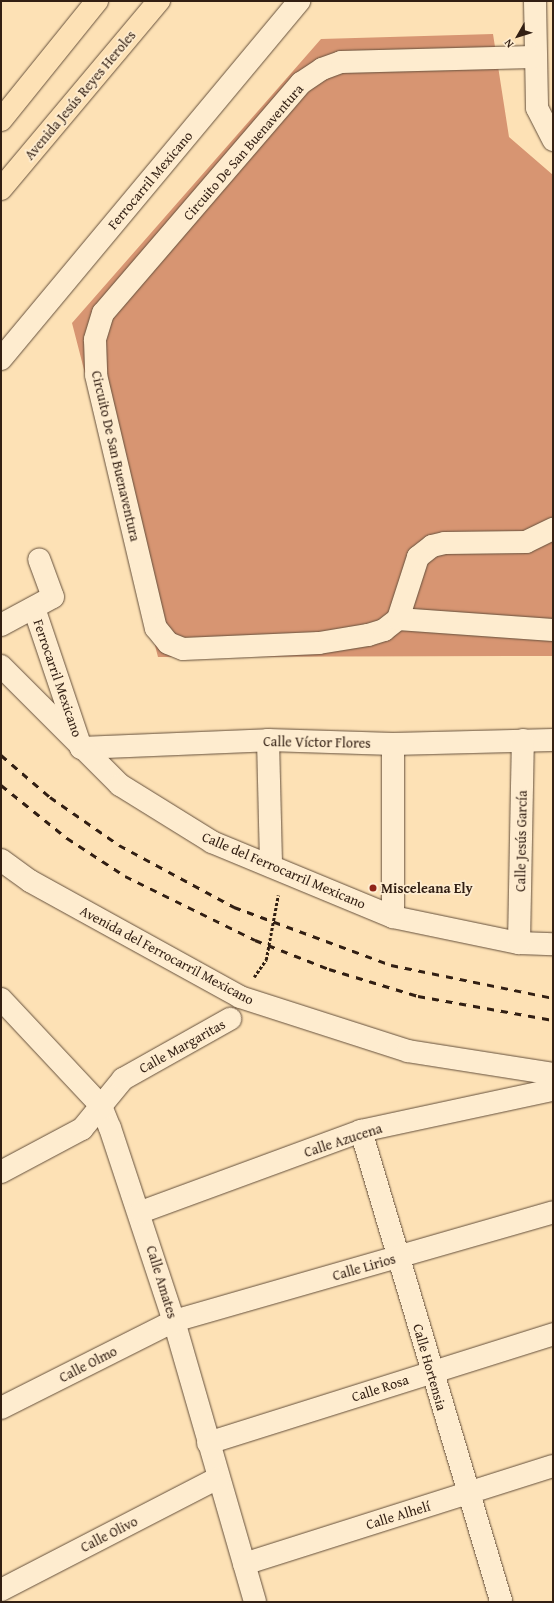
<!DOCTYPE html>
<html>
<head>
<meta charset="utf-8">
<style>
	body { margin:0 }
	#map { position:relative; width:554px; height:1603px; overflow:hidden; background:#fde1b5; font-family:"Gentium Book Plus",serif }
	div>[style] { position:absolute }
	[style*='--x'] { left:calc(var(--x)*1px); top:calc(var(--y)*1px); width:calc(var(--w)*1px); rotate:calc(var(--a)*1deg) }
	.building>* { inset:0; background:#d79572 }
	.path>* { height:2.5px; margin-top:-1.25px; transform-origin:0; background:repeating-linear-gradient(90deg,#321f13 0 3px,transparent 0 5px) }
	.roads { filter:drop-shadow(0 0 1px #65503c) drop-shadow(0 0 1px #65503c) }
	.minor>* { height:22px; margin:-11px; padding:0 11px; transform-origin:11px; border-radius:11px; background:#feeccf }
	.trunk>* { height:22px; margin:-11px; padding:0 11px; transform-origin:11px; border-radius:11px; background:#fde1b5 }
	.rail>* { height:3px; margin-top:-1.5px; transform-origin:0; background:repeating-linear-gradient(90deg,#321f13 0 7px,transparent 0 14px) }
	.dots>* { width:11px; height:11px; translate:-50% -50%; box-sizing:border-box; border:2px solid #feeccf; border-radius:50% }
	span { translate:-50% -50%; white-space:nowrap; text-align:center; line-height:1.15; -webkit-text-stroke:3.5px #feeccf; paint-order:stroke }
	.street-label { font-size:14px; color:#321f13 }
	.poi-label { font-size:14px; color:#321f13; font-weight:700 }
	.left { translate:0 -50%; text-align:left }
	.frame { position:absolute; inset:0; border:2px solid #321f13; pointer-events:none }
	.north { position:absolute; left:498px; top:16px; width:40px; height:40px; -webkit-text-stroke:3px #feeccf; paint-order:stroke; rotate:231deg; font-size:11px; font-weight:700; line-height:16px; text-align:center; color:#321f13 }
	.north::after { content:''; display:block; margin:auto; width:14px; height:18px; background:#321f13; clip-path:polygon(50% 0,100% 100%,50% 72%,0 100%) }
</style>
</head>
<body>
<div id="map">
	<div class="building">
		<div style="clip-path:polygon(493px 34px,509px 137px,553px 175px,553px 656px,158px 657px,72px 323px,321px 39px)"></div>
	</div>
	<div class="path">
		<div style="--x:254;--y:977;--w:21;--a:-55"></div>
		<div style="--x:266;--y:960;--w:66;--a:-79.5"></div>
	</div>
	<div class="roads">
		<div class="minor">
			<div style="--x:535;--y:1;--w:107;--a:88.9"></div>
			<div style="--x:537;--y:108;--w:36;--a:63"></div>
			<div style="--x:533;--y:57;--w:192;--a:178.5"></div>
			<div style="--x:341;--y:62;--w:20;--a:160"></div>
			<div style="--x:322;--y:69;--w:25;--a:146"></div>
			<div style="--x:301;--y:83;--w:303;--a:130.7"></div>
			<div style="--x:103;--y:313;--w:28;--a:107"></div>
			<div style="--x:95;--y:340;--w:35;--a:88"></div>
			<div style="--x:96;--y:375;--w:260;--a:76.7"></div>
			<div style="--x:156;--y:628;--w:19;--a:51"></div>
			<div style="--x:168;--y:643;--w:16;--a:22"></div>
			<div style="--x:183;--y:649;--w:136;--a:-2.5"></div>
			<div style="--x:319;--y:643;--w:50;--a:-9.3"></div>
			<div style="--x:368;--y:635;--w:17;--a:-17"></div>
			<div style="--x:384;--y:630;--w:18;--a:-38"></div>
			<div style="--x:398;--y:619;--w:65;--a:-72.1"></div>
			<div style="--x:418;--y:557;--w:18;--a:-38"></div>
			<div style="--x:432;--y:546;--w:13;--a:-13"></div>
			<div style="--x:445;--y:543;--w:81;--a:-0.7"></div>
			<div style="--x:526;--y:542;--w:30;--a:-26"></div>
			<div style="--x:1;--y:359;--w:466;--a:-50.2"></div>
			<div style="--x:34;--y:608;--w:148;--a:71.4"></div>
			<div style="--x:81;--y:748;--w:187;--a:-2.4"></div>
			<div style="--x:268;--y:740;--w:125;--a:1.8"></div>
			<div style="--x:393;--y:744;--w:160;--a:-1.4"></div>
			<div style="--x:398;--y:619;--w:155;--a:4.1"></div>
			<div style="--x:1;--y:625;--w:59;--a:-28.3"></div>
			<div style="--x:53;--y:597;--w:40;--a:-110.2"></div>
			<div style="--x:1;--y:666;--w:168;--a:45"></div>
			<div style="--x:120;--y:785;--w:108;--a:31.8"></div>
			<div style="--x:212;--y:842;--w:196;--a:22.5"></div>
			<div style="--x:393;--y:917;--w:129;--a:11.7"></div>
			<div style="--x:519;--y:943;--w:34;--a:2"></div>
			<div style="--x:268;--y:740;--w:126;--a:88.6"></div>
			<div style="--x:1;--y:860;--w:36;--a:36"></div>
			<div style="--x:30;--y:881;--w:240;--a:28.9"></div>
			<div style="--x:240;--y:997;--w:176;--a:17.8"></div>
			<div style="--x:408;--y:1051;--w:147;--a:9"></div>
			<div style="--x:393;--y:917;--w:173;--a:-90"></div>
			<div style="--x:519;--y:943;--w:203;--a:-88.9"></div>
			<div style="--x:1;--y:999;--w:146;--a:46.9"></div>
			<div style="--x:101;--y:1106;--w:24;--a:68"></div>
			<div style="--x:110;--y:1128;--w:203;--a:71.7"></div>
			<div style="--x:174;--y:1321;--w:292;--a:73.9"></div>
			<div style="--x:361;--y:1131;--w:491;--a:73.4"></div>
			<div style="--x:1;--y:1172;--w:92;--a:-28"></div>
			<div style="--x:82;--y:1129;--w:65;--a:-50.6"></div>
			<div style="--x:123;--y:1079;--w:123;--a:-29.3"></div>
			<div style="--x:141;--y:1212;--w:234;--a:-20.2"></div>
			<div style="--x:361;--y:1131;--w:196;--a:-12.1"></div>
			<div style="--x:1;--y:1408;--w:194;--a:-26.7"></div>
			<div style="--x:174;--y:1321;--w:394;--a:-16"></div>
			<div style="--x:208;--y:1443;--w:362;--a:-17.5"></div>
			<div style="--x:244;--y:1564;--w:324;--a:-17.6"></div>
			<div style="--x:1;--y:1590;--w:244;--a:-27.3"></div>
		</div>
		<div class="trunk">
			<div style="--x:1;--y:120;--w:153;--a:-51.1"></div>
			<div style="--x:1;--y:189;--w:246;--a:-50"></div>
		</div>
	</div>
	<div class="rail">
		<div style="--x:1;--y:755;--w:65;--a:40.6"></div>
		<div style="--x:50;--y:797;--w:84;--a:34.8"></div>
		<div style="--x:119;--y:845;--w:131;--a:28.3"></div>
		<div style="--x:234;--y:907;--w:167;--a:20.3"></div>
		<div style="--x:391;--y:965;--w:165;--a:11.5"></div>
		<div style="--x:1;--y:785;--w:85;--a:38.8"></div>
		<div style="--x:67;--y:838;--w:69;--a:33.2"></div>
		<div style="--x:125;--y:876;--w:145;--a:26.2"></div>
		<div style="--x:255;--y:940;--w:79;--a:21.4"></div>
		<div style="--x:329;--y:969;--w:93;--a:16.9"></div>
		<div style="--x:418;--y:996;--w:137;--a:10.1"></div>
	</div>
	<div class="dots">
		<div style="left:373px;top:888px;background:#8f2418"></div>
	</div>
	<div class="street-label">
		<span style="left:80px;top:95px;rotate:-50deg">Avenida Jesús Reyes Heroles</span>
		<span style="left:243px;top:152px;rotate:-49deg">Circuito De San Buenaventura</span>
		<span style="left:150px;top:180px;rotate:-50deg">Ferrocarril Mexicano</span>
		<span style="left:116px;top:456px;rotate:77deg">Circuito De San Buenaventura</span>
		<span style="left:58px;top:678px;rotate:71deg">Ferrocarril Mexicano</span>
		<span style="left:317px;top:742px;rotate:1deg">Calle Víctor Flores</span>
		<span style="left:521px;top:841px;rotate:-89deg">Calle Jesús García</span>
		<span style="left:284px;top:870px;rotate:23deg">Calle del Ferrocarril Mexicano</span>
		<span style="left:167px;top:955px;rotate:28deg">Avenida del Ferrocarril Mexicano</span>
		<span style="left:182px;top:1046px;rotate:-29deg">Calle Margaritas</span>
		<span style="left:343px;top:1140px;rotate:-18deg">Calle Azucena</span>
		<span style="left:364px;top:1267px;rotate:-16deg">Calle Lirios</span>
		<span style="left:162px;top:1282px;rotate:73deg">Calle Amates</span>
		<span style="left:88px;top:1364px;rotate:-27deg">Calle Olmo</span>
		<span style="left:430px;top:1367px;rotate:74deg">Calle Hortensia</span>
		<span style="left:380px;top:1388px;rotate:-18deg">Calle Rosa</span>
		<span style="left:398px;top:1515px;rotate:-17deg">Calle Alhelí</span>
		<span style="left:109px;top:1534px;rotate:-27deg">Calle Olivo</span>
	</div>
	<div class="poi-label">
		<span class="left" style="left:381px;top:888px">Misceleana Ely</span>
	</div>
	<div class="frame"></div>
	<div class="north">N</div>
</div>
</body>
</html>
